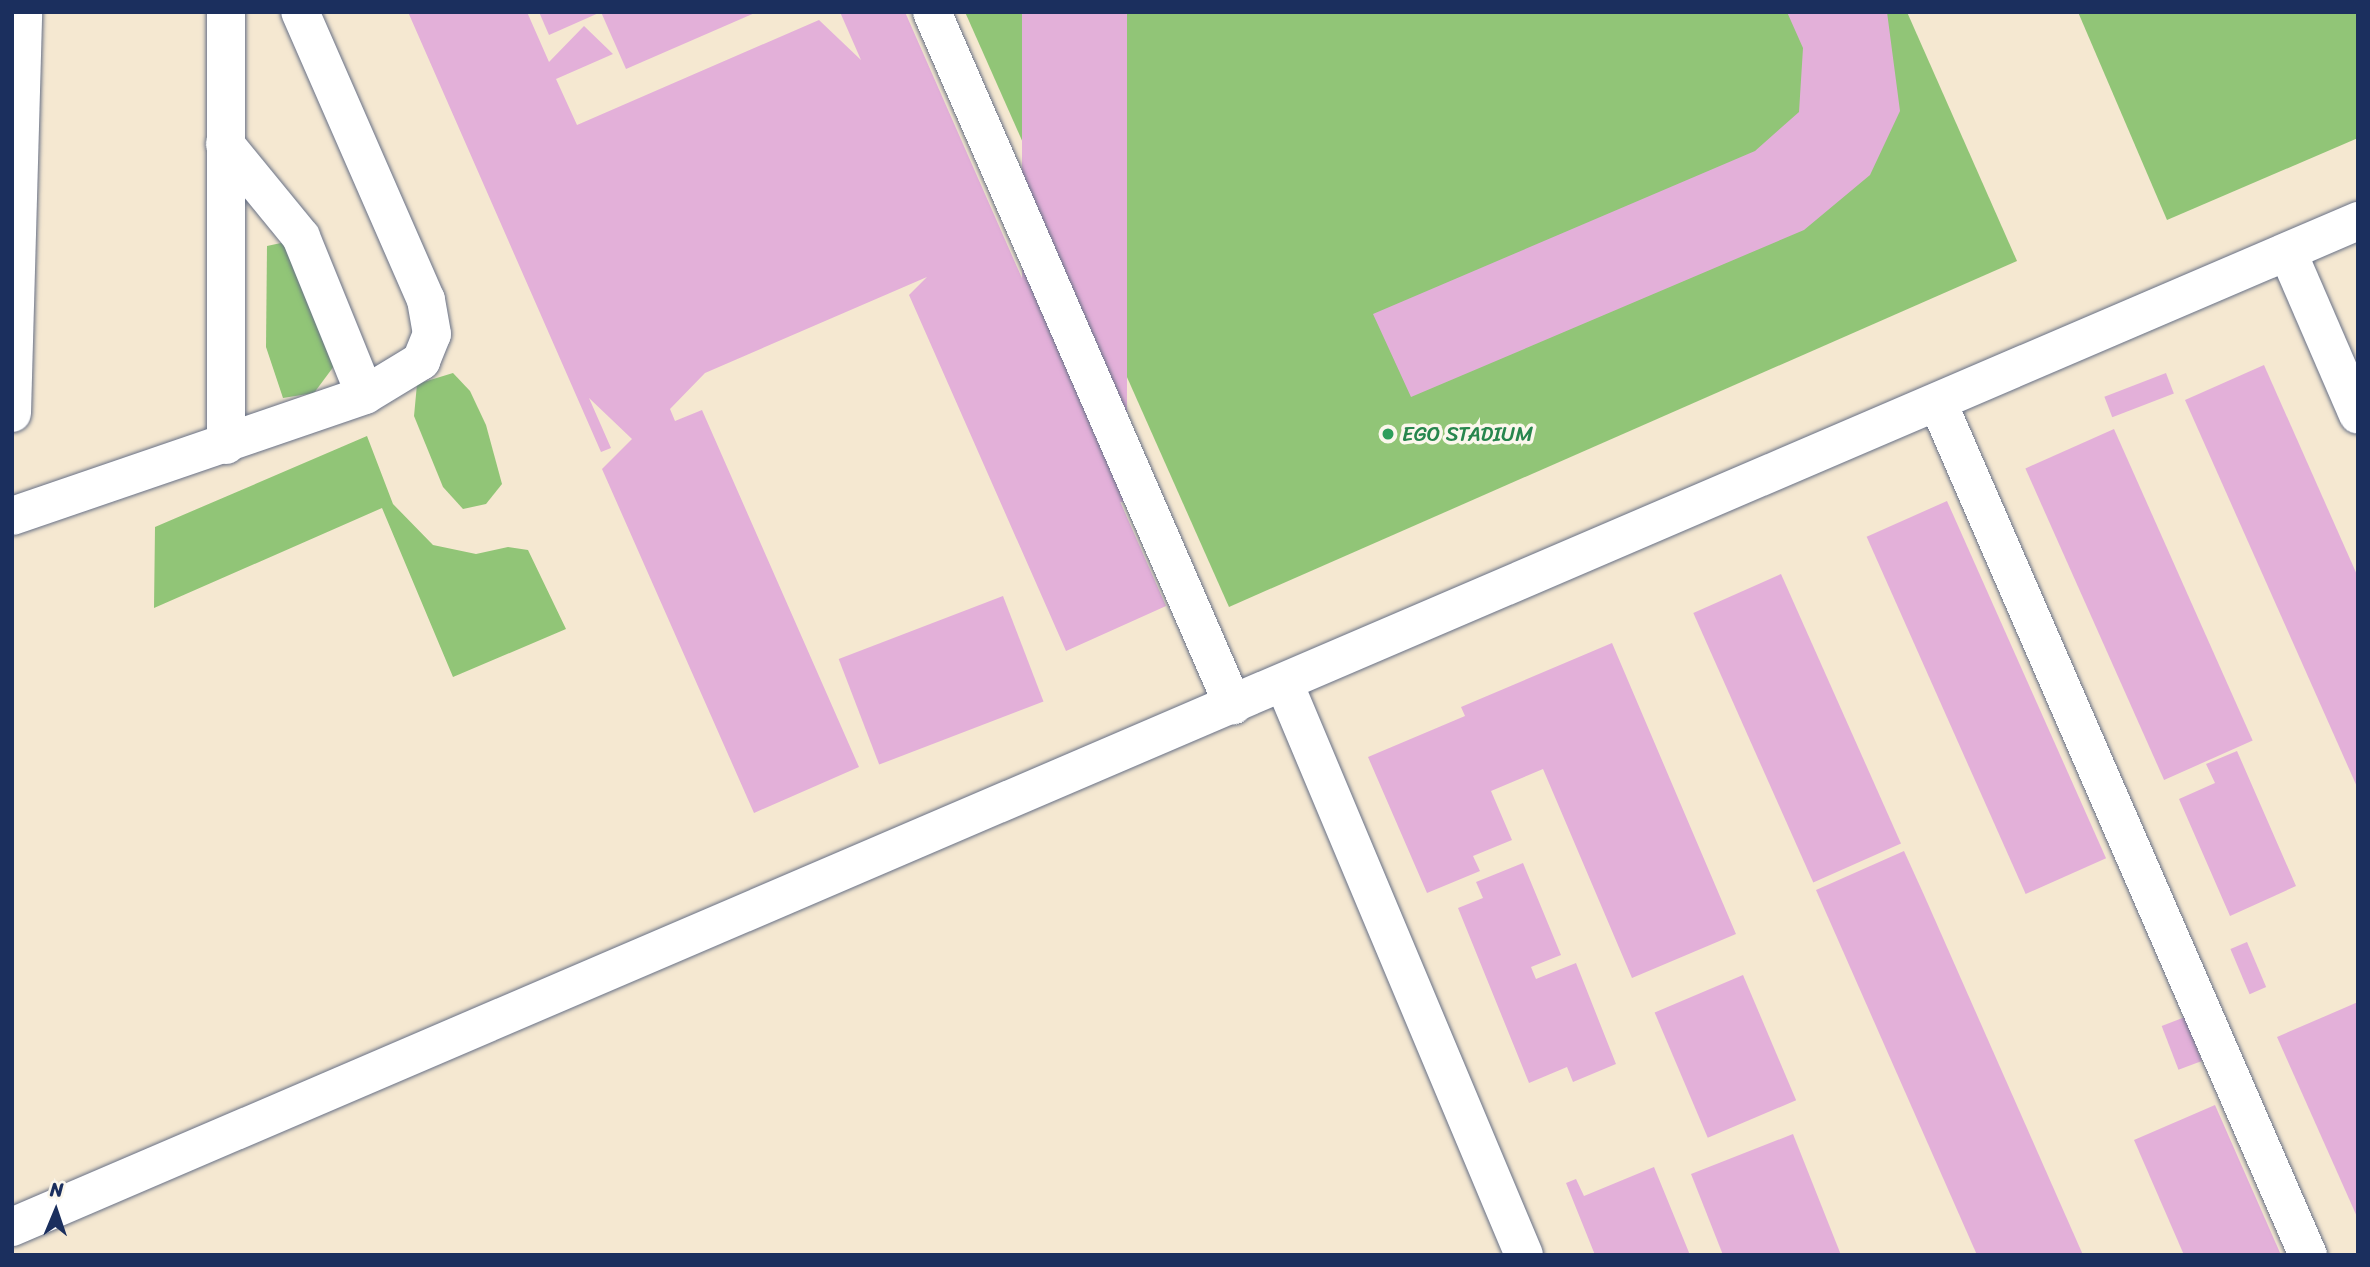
<!DOCTYPE html>
<html>
<head>
<meta charset="utf-8">
<style>
	body { margin:0 }
	#map { position:relative; width:2370px; height:1267px; overflow:hidden; background:#f5e8d1; font-family:Sriracha,sans-serif }
	div>[style] { position:absolute }
	[style*='--x'] { left:calc(var(--x)*1px); top:calc(var(--y)*1px); width:calc(var(--w)*1px); rotate:calc(var(--a)*1deg) }
	.green>* { inset:0; background:#91c577 }
	.building>* { inset:0; background:#e3b0d9; transform-origin:0 0 }
	.roads { filter:drop-shadow(0 0 2px #677086) drop-shadow(0 0 2px #677086) }
	.minor>* { height:38px; margin:-19px; padding:0 19px; transform-origin:19px; border-radius:19px; background:#fff }
	.major>* { height:38px; margin:-19px; padding:0 19px; transform-origin:19px; border-radius:19px; background:#fff }
	.dots>* { width:19px; height:19px; translate:-50% -50%; box-sizing:border-box; border:4px solid #fbf7ec; border-radius:50% }
	span { translate:-50% -50%; white-space:nowrap; text-align:center; line-height:1.15; -webkit-text-stroke:7px #fbf7ec; paint-order:stroke }
	.leisure-label { font-size:21px; color:#27864d }
	.left { translate:0 -50%; text-align:left }
	.frame { position:absolute; inset:0; border:14px solid #1b2f5e; pointer-events:none }
	.north { position:absolute; left:21px; top:1176px; width:70px; height:70px; -webkit-text-stroke:5px #fbf7ec; paint-order:stroke; rotate:2deg; font-size:19px; font-weight:700; line-height:28px; text-align:center; color:#1b2f5e }
	.north::after { content:''; display:block; margin:auto; width:24px; height:32px; background:#1b2f5e; clip-path:polygon(50% 0,100% 100%,50% 72%,0 100%) }
</style>
</head>
<body>
<div id="map">
	<div class="green">
		<div style="clip-path:polygon(965px 12px,1907px 12px,2017px 261px,1229px 607px)"></div>
		<div style="clip-path:polygon(2078px 12px,2358px 12px,2358px 138px,2167px 220px)"></div>
		<div style="clip-path:polygon(295px 240px,337px 362px,314px 393px,283px 398px,266px 347px,267px 246px)"></div>
		<div style="clip-path:polygon(453px 373px,470px 391px,486px 425px,502px 484px,486px 504px,463px 509px,443px 487px,414px 416px,417px 384px)"></div>
		<div style="clip-path:polygon(367px 436px,393px 504px,433px 545px,476px 554px,508px 547px,528px 550px,566px 629px,453px 677px,382px 508px,154px 608px,155px 527px)"></div>
	</div>
	<div class="building">
		<div style="clip-path:polygon(408px 12px,527px 12px,549px 62px,584px 26px,613px 54px,556px 79px,577px 125px,819px 20px,861px 60px,840px 12px,905px 12px,1166px 606px,1066px 651px,909px 295px,927px 277px,705px 373px,670px 409px,675px 421px,702px 410px,859px 767px,754px 813px,602px 469px,632px 439px,589px 398px,611px 448px,601px 452px)"></div>
		<div style="clip-path:polygon(539px 12px,601px 12px,549px 35px)"></div>
		<div style="clip-path:polygon(601px 12px,757px 12px,626px 69px)"></div>
		<div style="left:1022px;top:12px;width:105px;height:490px"></div>
		<div style="clip-path:polygon(1787px 12px,1887px 12px,1900px 111px,1870px 175px,1804px 230px,1411px 397px,1373px 314px,1755px 151px,1799px 112px,1803px 48px)"></div>
		<div style="clip-path:polygon(2264px 365px,2358px 577px,2358px 789px,2185px 400px)"></div>
		<div style="left:2166px;top:373px;width:22px;height:66px;rotate:69deg"></div>
		<div style="left:2114px;top:429px;width:341px;height:97px;rotate:66deg"></div>
		<div style="left:1947px;top:501px;width:391px;height:88px;rotate:66deg"></div>
		<div style="left:1781px;top:574px;width:295px;height:96px;rotate:66deg"></div>
		<div style="left:1003px;top:596px;width:113px;height:176px;rotate:69deg"></div>
		<div style="clip-path:polygon(1612px 643px,1736px 934px,1632px 978px,1543px 769px,1491px 791px,1512px 840px,1473px 856px,1480px 871px,1427px 893px,1368px 757px,1465px 716px,1461px 707px)"></div>
		<div style="clip-path:polygon(2237px 751px,2296px 886px,2230px 916px,2179px 799px,2215px 783px,2206px 764px)"></div>
		<div style="clip-path:polygon(1904px 851px,1924px 895px,2083px 1255px,1977px 1255px,1816px 890px)"></div>
		<div style="clip-path:polygon(1523px 863px,1561px 955px,1531px 967px,1536px 979px,1576px 963px,1616px 1064px,1573px 1082px,1567px 1067px,1529px 1083px,1458px 908px,1483px 898px,1476px 882px)"></div>
		<div style="left:2247px;top:942px;width:49px;height:18px;rotate:67deg"></div>
		<div style="left:1743px;top:975px;width:136px;height:96px;rotate:67deg"></div>
		<div style="clip-path:polygon(2358px 1002px,2358px 1219px,2277px 1037px)"></div>
		<div style="left:2185px;top:1017px;width:47px;height:25px;rotate:69deg"></div>
		<div style="clip-path:polygon(2215px 1105px,2281px 1255px,2184px 1255px,2134px 1140px)"></div>
		<div style="clip-path:polygon(1793px 1134px,1841px 1255px,1723px 1255px,1691px 1174px)"></div>
		<div style="clip-path:polygon(1654px 1167px,1690px 1255px,1595px 1255px,1566px 1183px,1576px 1179px,1584px 1196px)"></div>
	</div>
	<div class="roads">
		<div class="minor">
			<div style="--x:932;--y:12;--w:756;--a:66.52"></div>
			<div style="--x:225;--y:144;--w:120;--a:50.7"></div>
			<div style="--x:301;--y:237;--w:170;--a:67.9"></div>
			<div style="--x:2288;--y:253;--w:176;--a:66.6"></div>
			<div style="--x:1938;--y:403;--w:929;--a:66.53"></div>
			<div style="--x:226;--y:445;--w:433;--a:-90"></div>
			<div style="--x:12;--y:516;--w:373;--a:-18.9"></div>
			<div style="--x:365;--y:395;--w:66;--a:-31.3"></div>
			<div style="--x:421;--y:361;--w:29;--a:-68"></div>
			<div style="--x:432;--y:334;--w:35;--a:-100"></div>
			<div style="--x:426;--y:300;--w:314;--a:-113.6"></div>
			<div style="--x:1284;--y:683;--w:620;--a:67.24"></div>
			<div style="--x:12;--y:1227;--w:2553;--a:-23.21"></div>
		</div>
		<div class="major">
			<div style="--x:12;--y:413;--w:401;--a:-88.4"></div>
		</div>
	</div>
	<div class="dots">
		<div style="left:1388px;top:434px;background:#2e9e5b"></div>
	</div>
	<div class="leisure-label">
		<span class="left" style="left:1402px;top:434px">EGO STADIUM</span>
	</div>
	<div class="frame"></div>
	<div class="north">N</div>
</div>
</body>
</html>
